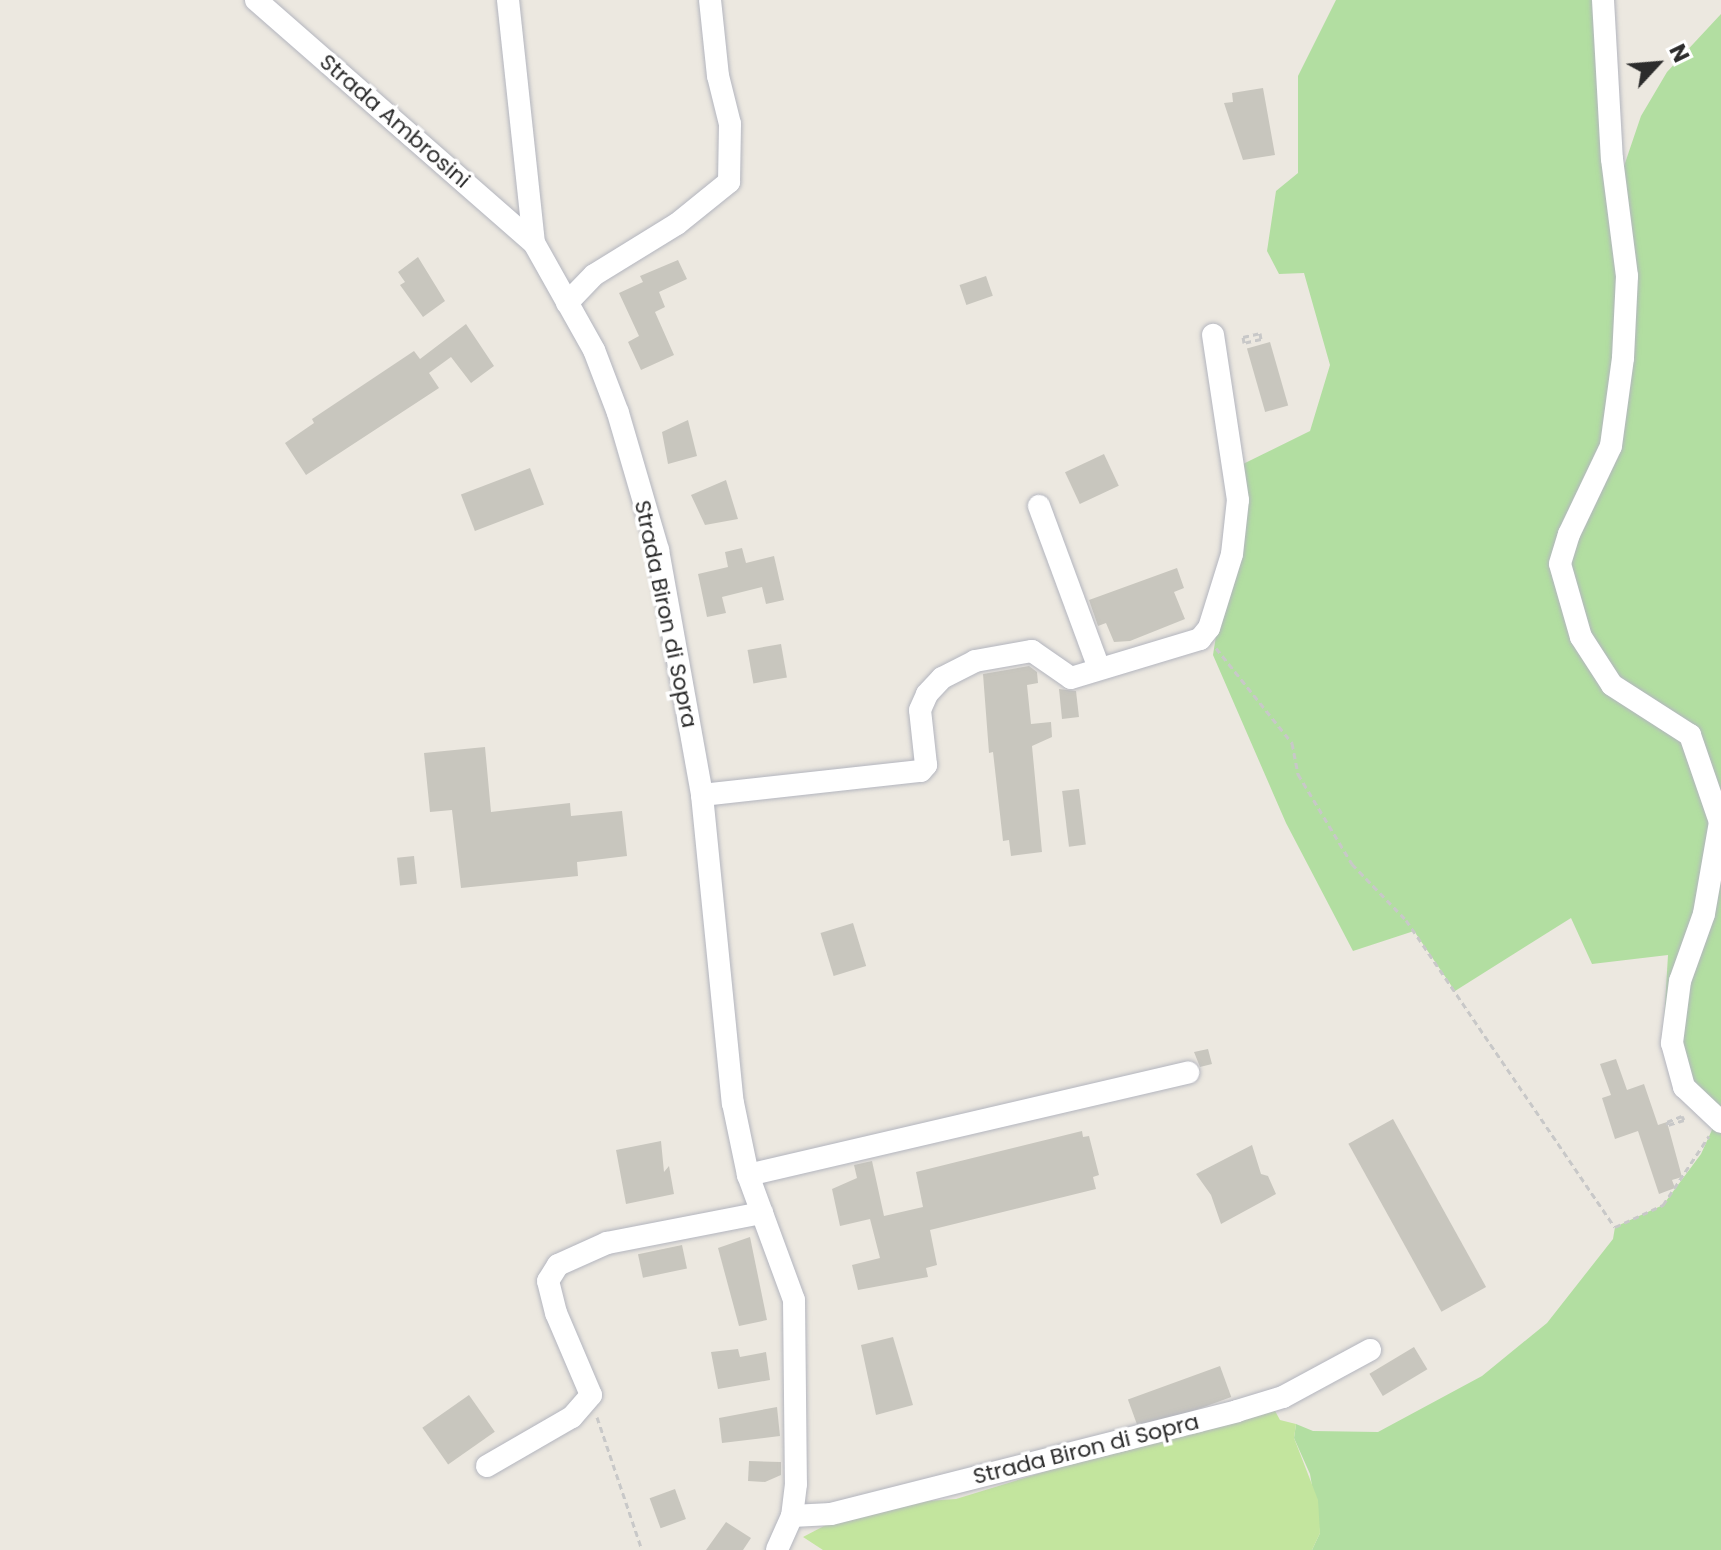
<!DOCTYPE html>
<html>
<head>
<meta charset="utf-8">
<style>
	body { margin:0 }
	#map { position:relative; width:1721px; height:1550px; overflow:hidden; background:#ece8e0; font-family:Poppins,sans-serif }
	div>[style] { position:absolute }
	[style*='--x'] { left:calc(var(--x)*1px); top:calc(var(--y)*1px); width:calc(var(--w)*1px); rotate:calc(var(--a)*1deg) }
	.green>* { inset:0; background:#b2dea1 }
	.pitch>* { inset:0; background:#c3e59e }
	.building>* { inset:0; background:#c8c6be; transform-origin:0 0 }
	.path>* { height:3px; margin-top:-1.5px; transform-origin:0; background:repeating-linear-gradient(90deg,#c8c8c8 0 6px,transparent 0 10px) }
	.roads { filter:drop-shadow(0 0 2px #b3b5be) drop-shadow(0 0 2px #b3b5be) }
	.minor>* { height:22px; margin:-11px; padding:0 11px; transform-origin:11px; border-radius:11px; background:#fff }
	span { translate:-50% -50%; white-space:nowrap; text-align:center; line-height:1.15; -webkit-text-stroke:7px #fff; paint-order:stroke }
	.street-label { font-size:22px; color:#2c2c2c }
	.north { position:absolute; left:1617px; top:24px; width:80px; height:80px; -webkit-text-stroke:6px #fff; paint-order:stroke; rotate:64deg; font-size:22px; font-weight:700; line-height:32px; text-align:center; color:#2c2c2c }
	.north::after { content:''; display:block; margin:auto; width:28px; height:36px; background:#2c2c2c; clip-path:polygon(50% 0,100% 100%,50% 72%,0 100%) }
</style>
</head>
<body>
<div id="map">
	<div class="green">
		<div style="clip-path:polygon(1336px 0,1603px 0,1623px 169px,1641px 116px,1667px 72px,1721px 14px,1721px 1550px,1312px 1550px,1320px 1533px,1310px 1474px,1294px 1438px,1296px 1424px,1313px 1431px,1378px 1432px,1482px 1376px,1547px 1323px,1613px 1239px,1615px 1227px,1663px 1205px,1701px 1154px,1716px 1121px,1663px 1039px,1668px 955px,1592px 964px,1571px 918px,1455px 991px,1414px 931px,1353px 951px,1286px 823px,1213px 655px,1243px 464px,1310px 431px,1330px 365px,1304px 273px,1279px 274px,1267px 251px,1276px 191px,1298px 173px,1298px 76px)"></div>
	</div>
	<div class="pitch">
		<div style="clip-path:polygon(1274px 1409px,1280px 1420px,1296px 1424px,1294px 1438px,1318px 1500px,1320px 1533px,1312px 1550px,823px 1550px,803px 1537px,843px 1516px,897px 1503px,956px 1499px,1167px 1434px,1227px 1425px)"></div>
	</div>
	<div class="building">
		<div style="clip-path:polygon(1263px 88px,1275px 155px,1243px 160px,1224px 103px,1233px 102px,1232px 93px)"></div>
		<div style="clip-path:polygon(418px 257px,445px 301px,423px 317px,400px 285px,405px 282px,398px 272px)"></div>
		<div style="clip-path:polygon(678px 260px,687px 279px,659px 292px,665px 307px,655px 312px,674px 355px,641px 370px,628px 342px,639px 336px,619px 293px,643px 282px,640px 276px)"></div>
		<div style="left:986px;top:276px;width:21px;height:28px;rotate:71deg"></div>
		<div style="clip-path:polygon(466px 324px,494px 366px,471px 383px,451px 357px,429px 373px,439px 388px,306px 475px,285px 443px,314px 423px,312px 419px,414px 351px,420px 359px)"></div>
		<div style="left:1270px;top:342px;width:66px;height:24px;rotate:74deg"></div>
		<div style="clip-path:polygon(688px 420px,697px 456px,668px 464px,662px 432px)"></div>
		<div style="left:1104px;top:454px;width:35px;height:43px;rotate:65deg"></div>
		<div style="left:530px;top:468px;width:39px;height:74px;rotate:69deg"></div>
		<div style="clip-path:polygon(726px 480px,738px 519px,705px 525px,691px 495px)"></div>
		<div style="clip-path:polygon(742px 548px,746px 563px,774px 556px,784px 600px,766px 604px,762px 587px,722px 597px,726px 613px,707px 617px,698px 574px,728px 567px,725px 552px)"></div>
		<div style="clip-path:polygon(1177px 568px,1184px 588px,1174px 592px,1185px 619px,1130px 641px,1114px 642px,1106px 623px,1098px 626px,1089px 600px)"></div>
		<div style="left:781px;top:644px;width:34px;height:34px;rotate:80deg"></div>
		<div style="clip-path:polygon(1029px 666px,1037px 672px,1038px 683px,1027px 685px,1031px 724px,1051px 722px,1052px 737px,1032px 746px,1042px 852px,1011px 856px,1009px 840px,1003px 841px,993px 752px,989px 753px,983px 674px)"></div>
		<div style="clip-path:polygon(1059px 689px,1076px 691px,1079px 717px,1062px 719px)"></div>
		<div style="clip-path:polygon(485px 747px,491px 812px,570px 803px,571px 816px,622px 811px,627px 856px,577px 862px,578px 876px,461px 888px,452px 810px,430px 812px,424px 753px)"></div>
		<div style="left:1079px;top:789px;width:56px;height:17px;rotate:83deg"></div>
		<div style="left:414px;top:856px;width:28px;height:17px;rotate:84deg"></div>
		<div style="left:853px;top:923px;width:45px;height:34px;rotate:73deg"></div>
		<div style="clip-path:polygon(1208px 1049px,1212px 1064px,1200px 1067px,1194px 1052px)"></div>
		<div style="clip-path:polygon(1616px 1059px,1627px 1090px,1644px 1084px,1658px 1125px,1667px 1122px,1682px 1177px,1672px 1180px,1675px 1188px,1659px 1194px,1638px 1131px,1615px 1139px,1602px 1098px,1611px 1095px,1600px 1064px)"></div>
		<div style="left:1393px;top:1119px;width:192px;height:51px;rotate:61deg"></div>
		<div style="clip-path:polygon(1082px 1131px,1083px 1137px,1089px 1136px,1099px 1175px,1093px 1177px,1096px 1189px,930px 1230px,937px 1265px,926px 1268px,928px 1277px,858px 1290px,852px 1265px,880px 1258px,870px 1219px,840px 1226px,832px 1189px,857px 1178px,854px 1165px,872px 1161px,884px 1216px,923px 1207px,916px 1172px)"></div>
		<div style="clip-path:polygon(661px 1141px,664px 1172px,669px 1166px,674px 1194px,626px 1204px,616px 1150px)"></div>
		<div style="clip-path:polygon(1252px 1145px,1261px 1174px,1268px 1176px,1276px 1194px,1221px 1224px,1211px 1195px,1196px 1174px)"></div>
		<div style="clip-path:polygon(750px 1237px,767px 1320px,739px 1326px,718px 1248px)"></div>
		<div style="left:682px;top:1245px;width:24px;height:45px;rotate:78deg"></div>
		<div style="clip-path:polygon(893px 1337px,913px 1405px,876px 1415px,861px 1345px)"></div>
		<div style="left:1414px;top:1347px;width:26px;height:52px;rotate:59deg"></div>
		<div style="clip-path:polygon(738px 1349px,740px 1357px,766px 1352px,770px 1380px,718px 1389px,711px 1352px)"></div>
		<div style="left:1220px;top:1366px;width:33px;height:98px;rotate:70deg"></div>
		<div style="left:469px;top:1395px;width:45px;height:57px;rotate:55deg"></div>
		<div style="clip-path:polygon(777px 1407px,780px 1436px,722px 1443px,719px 1418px)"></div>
		<div style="clip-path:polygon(749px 1461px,781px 1462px,781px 1475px,765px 1482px,748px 1481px)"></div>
		<div style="left:675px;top:1489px;width:32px;height:27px;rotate:70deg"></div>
		<div style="clip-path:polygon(726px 1522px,751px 1538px,743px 1550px,706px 1550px)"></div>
	</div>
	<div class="path">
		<div style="--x:1260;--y:333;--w:6;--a:81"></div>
		<div style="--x:1261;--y:339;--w:17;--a:167"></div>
		<div style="--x:1244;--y:343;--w:6;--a:-99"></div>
		<div style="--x:1243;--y:337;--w:17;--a:-13"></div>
		<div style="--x:1216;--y:648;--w:122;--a:51.3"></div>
		<div style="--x:1292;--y:743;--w:32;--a:79"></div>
		<div style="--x:1298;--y:774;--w:105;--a:59"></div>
		<div style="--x:1352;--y:864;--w:78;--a:46"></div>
		<div style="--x:1406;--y:920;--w:371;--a:55.8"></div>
		<div style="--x:1615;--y:1227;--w:53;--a:-24.6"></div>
		<div style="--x:1663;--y:1205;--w:83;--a:-56.3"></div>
		<div style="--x:1682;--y:1116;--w:4;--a:63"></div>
		<div style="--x:1684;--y:1120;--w:17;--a:163"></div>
		<div style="--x:1668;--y:1125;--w:3;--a:-108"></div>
		<div style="--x:1667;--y:1122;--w:16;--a:-22"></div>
		<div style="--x:597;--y:1417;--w:140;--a:71.3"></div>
	</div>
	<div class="roads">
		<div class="minor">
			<div style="--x:256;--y:0;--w:369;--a:41.2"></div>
			<div style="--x:508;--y:0;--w:244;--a:83.9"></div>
			<div style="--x:534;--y:243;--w:123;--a:60.7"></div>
			<div style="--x:594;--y:350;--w:67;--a:69.1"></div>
			<div style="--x:618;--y:413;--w:143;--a:73.7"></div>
			<div style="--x:658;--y:550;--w:249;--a:79.8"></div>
			<div style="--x:702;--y:795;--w:310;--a:84.3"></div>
			<div style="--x:733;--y:1103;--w:74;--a:78.2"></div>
			<div style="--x:748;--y:1175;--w:133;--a:69.8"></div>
			<div style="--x:794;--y:1300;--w:184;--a:89.4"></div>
			<div style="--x:796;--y:1484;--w:32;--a:97"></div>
			<div style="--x:792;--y:1516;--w:37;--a:114"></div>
			<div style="--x:1603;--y:0;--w:159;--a:86.8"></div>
			<div style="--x:1612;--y:159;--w:118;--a:82.7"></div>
			<div style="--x:1627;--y:276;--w:82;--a:92.8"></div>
			<div style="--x:1623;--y:358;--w:89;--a:97.8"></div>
			<div style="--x:1611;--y:446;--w:98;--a:115.5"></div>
			<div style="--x:1569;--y:534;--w:31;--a:107"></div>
			<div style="--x:1560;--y:564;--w:76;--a:74"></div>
			<div style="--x:1581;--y:637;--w:57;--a:57.1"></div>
			<div style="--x:1612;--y:685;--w:93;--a:32.7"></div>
			<div style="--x:1690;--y:735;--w:92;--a:71"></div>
			<div style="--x:1720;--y:822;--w:93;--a:99.9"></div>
			<div style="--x:1704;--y:914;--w:71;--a:109.7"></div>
			<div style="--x:1680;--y:981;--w:63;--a:97.4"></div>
			<div style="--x:1672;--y:1043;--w:46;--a:74.7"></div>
			<div style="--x:1684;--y:1087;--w:51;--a:43.4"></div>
			<div style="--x:567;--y:303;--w:39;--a:-46"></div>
			<div style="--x:594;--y:275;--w:97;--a:-31.6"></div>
			<div style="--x:677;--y:224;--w:67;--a:-38.9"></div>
			<div style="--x:729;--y:182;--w:58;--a:-89"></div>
			<div style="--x:730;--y:124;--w:49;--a:-104"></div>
			<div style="--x:718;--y:76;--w:76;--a:-96"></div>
			<div style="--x:1039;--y:506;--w:173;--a:69.7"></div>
			<div style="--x:702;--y:795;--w:220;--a:-6.3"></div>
			<div style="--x:921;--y:771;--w:8;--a:-50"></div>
			<div style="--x:926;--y:765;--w:55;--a:-96.2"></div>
			<div style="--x:920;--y:710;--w:17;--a:-66"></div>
			<div style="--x:927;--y:694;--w:22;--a:-47"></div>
			<div style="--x:942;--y:678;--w:37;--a:-27"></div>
			<div style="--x:975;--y:661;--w:58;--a:-10"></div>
			<div style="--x:1032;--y:651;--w:47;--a:34.7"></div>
			<div style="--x:1071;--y:678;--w:135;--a:-16.8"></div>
			<div style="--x:1200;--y:639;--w:14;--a:-51"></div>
			<div style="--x:1209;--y:628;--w:77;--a:-72.7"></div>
			<div style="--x:1232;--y:554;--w:54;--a:-83.7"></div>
			<div style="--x:1238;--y:500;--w:167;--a:-98.6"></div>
			<div style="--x:748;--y:1175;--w:452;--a:-13.1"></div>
			<div style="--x:487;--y:1466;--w:98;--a:-30"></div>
			<div style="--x:572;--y:1417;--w:29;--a:-49"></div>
			<div style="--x:591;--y:1395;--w:89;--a:-113.1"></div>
			<div style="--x:556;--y:1313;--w:33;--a:-104"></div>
			<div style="--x:548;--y:1281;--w:19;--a:-58"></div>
			<div style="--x:558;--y:1265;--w:54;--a:-24.2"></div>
			<div style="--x:607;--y:1243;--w:158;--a:-11"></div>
			<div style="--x:792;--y:1516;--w:39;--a:-3"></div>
			<div style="--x:831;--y:1514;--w:419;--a:-14.2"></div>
			<div style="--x:1237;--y:1411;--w:48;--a:-16.9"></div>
			<div style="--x:1283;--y:1397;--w:99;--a:-28.4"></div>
		</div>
	</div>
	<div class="street-label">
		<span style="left:395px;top:121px;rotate:41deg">Strada Ambrosini</span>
		<span style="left:666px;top:614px;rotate:78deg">Strada Biron di Sopra</span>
		<span style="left:1086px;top:1449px;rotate:-14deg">Strada Biron di Sopra</span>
	</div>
	<div class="north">N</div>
</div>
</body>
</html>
